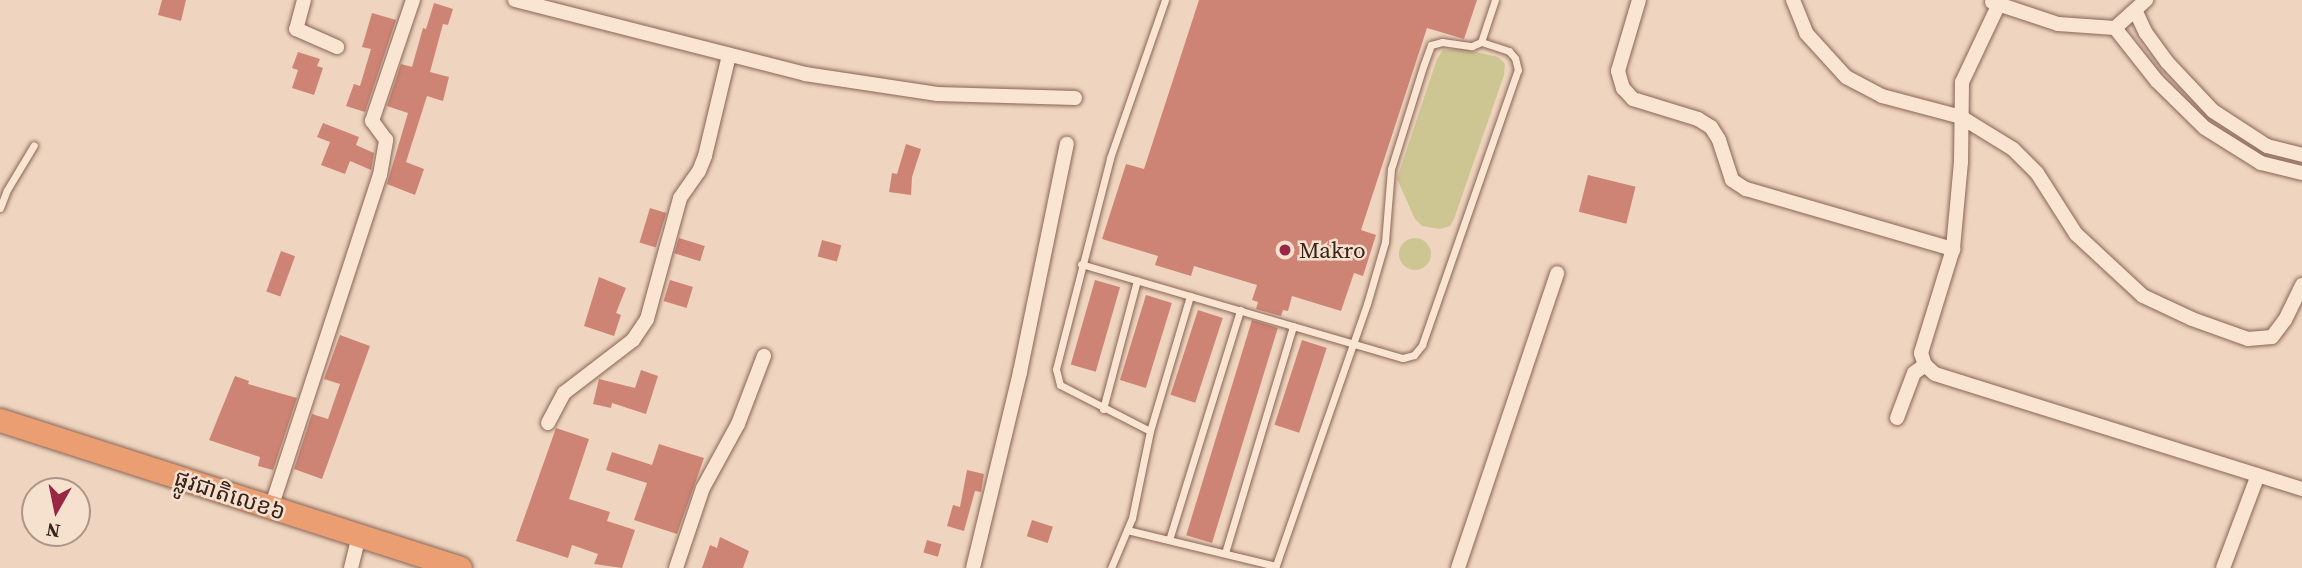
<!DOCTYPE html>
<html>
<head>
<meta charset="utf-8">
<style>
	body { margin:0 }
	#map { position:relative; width:2302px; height:568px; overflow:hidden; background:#efd5bf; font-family:"Source Serif 4","Noto Sans Khmer",serif }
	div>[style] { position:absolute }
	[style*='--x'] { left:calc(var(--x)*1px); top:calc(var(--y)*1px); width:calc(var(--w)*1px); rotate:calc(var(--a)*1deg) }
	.green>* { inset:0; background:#cdc693 }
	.round { border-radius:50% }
	.building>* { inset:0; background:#ce8474; transform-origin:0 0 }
	.roads { filter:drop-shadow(0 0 2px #886557) drop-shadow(0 0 2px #886557) }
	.service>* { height:7px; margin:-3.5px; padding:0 3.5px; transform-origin:3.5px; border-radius:3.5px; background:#fae5d3 }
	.minor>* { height:14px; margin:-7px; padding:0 7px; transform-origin:7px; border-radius:7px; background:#fae5d3 }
	.trunk>* { height:23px; margin:-11.5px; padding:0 11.5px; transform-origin:11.5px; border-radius:11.5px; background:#ea9e72 }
	.dots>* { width:19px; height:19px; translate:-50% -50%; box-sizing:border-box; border:4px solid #f6e1cf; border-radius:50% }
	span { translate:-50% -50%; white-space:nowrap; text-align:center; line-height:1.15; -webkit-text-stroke:5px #f6e1cf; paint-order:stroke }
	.poi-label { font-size:23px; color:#37231c }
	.left { translate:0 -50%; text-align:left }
	.street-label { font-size:23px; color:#37231c }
	.north { position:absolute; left:21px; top:477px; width:70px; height:70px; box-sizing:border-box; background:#f6e1cf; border:2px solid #aa9587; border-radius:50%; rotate:189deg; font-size:19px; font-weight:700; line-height:28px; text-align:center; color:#37231c }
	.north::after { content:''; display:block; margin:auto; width:24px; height:32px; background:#992643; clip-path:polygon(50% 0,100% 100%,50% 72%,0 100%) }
</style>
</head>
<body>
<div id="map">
	<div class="green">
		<div style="clip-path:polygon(1462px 49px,1498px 57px,1505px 64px,1504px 75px,1454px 219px,1450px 226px,1440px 229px,1422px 226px,1415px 219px,1397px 179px,1437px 59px,1443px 50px)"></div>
		<div class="round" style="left:1399px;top:238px;width:32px;height:32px"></div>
	</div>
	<div class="building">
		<div style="clip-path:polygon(162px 0,186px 0,181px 21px,158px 15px)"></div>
		<div style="clip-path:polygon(1199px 0,1477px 0,1464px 39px,1427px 28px,1361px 230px,1376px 235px,1363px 276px,1354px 273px,1341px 311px,1292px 296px,1288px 311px,1283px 310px,1281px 316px,1256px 309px,1258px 302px,1252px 300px,1257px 285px,1194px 266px,1191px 276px,1155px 265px,1158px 256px,1102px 239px,1126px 164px,1144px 169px)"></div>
		<div style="clip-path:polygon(434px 3px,453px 9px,448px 25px,443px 24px,430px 72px,449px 77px,443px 101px,427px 96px,406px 162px,424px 169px,415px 195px,387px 184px,408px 113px,387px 106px,401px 64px,412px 67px,423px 28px,426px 29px)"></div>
		<div style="clip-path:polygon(372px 13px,396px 20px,365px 112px,346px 106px,354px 84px,360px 86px,371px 49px,362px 47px)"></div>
		<div style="clip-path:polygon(298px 52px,320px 59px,317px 66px,323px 68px,314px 95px,292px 88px,298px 70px,292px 68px)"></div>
		<div style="clip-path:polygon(323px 123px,359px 137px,356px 145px,374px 153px,371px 170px,350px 161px,345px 174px,321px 165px,330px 142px,317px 137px)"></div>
		<div style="clip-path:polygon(906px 144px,921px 149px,912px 177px,911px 195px,889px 192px,892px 173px,897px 174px)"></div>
		<div style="left:1588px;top:175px;width:49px;height:38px;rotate:14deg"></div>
		<div style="left:650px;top:208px;width:17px;height:36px;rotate:17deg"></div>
		<div style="left:679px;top:238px;width:27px;height:16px;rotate:17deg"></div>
		<div style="left:822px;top:240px;width:20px;height:17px;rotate:15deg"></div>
		<div style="left:281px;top:251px;width:15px;height:43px;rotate:20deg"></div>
		<div style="clip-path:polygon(599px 277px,626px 288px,616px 313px,621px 315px,614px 336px,584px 326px)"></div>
		<div style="left:670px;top:280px;width:24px;height:22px;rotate:17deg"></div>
		<div style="left:1095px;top:280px;width:26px;height:88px;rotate:16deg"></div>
		<div style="left:1146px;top:295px;width:27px;height:89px;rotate:17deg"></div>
		<div style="left:1198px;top:310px;width:26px;height:89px;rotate:18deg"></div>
		<div style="left:1252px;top:320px;width:27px;height:225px;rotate:17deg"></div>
		<div style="clip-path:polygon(340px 335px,370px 346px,322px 479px,294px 469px,312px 414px,328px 419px,340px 384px,324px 379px)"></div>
		<div style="left:1302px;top:340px;width:26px;height:89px;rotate:18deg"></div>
		<div style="clip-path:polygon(641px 370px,658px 376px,646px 414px,612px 403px,611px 408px,593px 404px,599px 379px,635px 388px)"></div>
		<div style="clip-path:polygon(235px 376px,249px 381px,248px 384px,297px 398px,273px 470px,258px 466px,260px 457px,209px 440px)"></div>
		<div style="clip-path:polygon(556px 428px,589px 439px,569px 499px,610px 512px,607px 521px,635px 530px,622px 568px,594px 564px,598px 554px,572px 545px,568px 558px,516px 541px)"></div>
		<div style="clip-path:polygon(659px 444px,704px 458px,677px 534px,634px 520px,647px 483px,606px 470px,612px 452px,652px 465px)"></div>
		<div style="clip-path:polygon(967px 470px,984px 474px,981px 492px,975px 491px,964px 531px,947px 526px,953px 505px,960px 507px)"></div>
		<div style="left:1032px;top:520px;width:22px;height:17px;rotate:18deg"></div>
		<div style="clip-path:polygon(720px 537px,749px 551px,743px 568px,702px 568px,710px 545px,717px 548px)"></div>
		<div style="left:927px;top:540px;width:15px;height:13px;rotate:16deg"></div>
	</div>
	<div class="roads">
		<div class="service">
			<div style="--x:0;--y:208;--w:19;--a:-69"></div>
			<div style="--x:7;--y:190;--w:52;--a:-59"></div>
			<div style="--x:1081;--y:264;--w:335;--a:16.3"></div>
			<div style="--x:1403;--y:358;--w:11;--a:-15"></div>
			<div style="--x:1414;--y:355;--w:13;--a:-51"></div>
			<div style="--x:1422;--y:345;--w:291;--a:-70.8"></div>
			<div style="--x:1518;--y:70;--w:12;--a:-104"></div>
			<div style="--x:1515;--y:58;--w:9;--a:-131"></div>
			<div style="--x:1509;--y:51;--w:29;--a:-162"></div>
			<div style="--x:1103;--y:409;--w:133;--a:-75.2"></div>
			<div style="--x:1150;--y:431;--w:141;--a:-73.5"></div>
			<div style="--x:1127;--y:530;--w:153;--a:13.6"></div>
			<div style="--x:1169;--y:540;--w:241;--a:-72.8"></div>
			<div style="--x:1225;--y:553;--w:237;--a:-73.3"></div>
			<div style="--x:1111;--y:568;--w:54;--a:-67.2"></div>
			<div style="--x:1132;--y:518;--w:89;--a:-78.3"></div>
			<div style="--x:1150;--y:431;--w:101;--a:-152.9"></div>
			<div style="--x:1060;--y:385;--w:16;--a:-104"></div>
			<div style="--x:1056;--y:369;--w:218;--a:-75.6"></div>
			<div style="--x:1110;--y:158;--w:167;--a:-70.8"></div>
			<div style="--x:1275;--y:568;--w:280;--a:-70.8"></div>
			<div style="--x:1367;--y:304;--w:65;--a:-73.8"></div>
			<div style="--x:1385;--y:242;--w:73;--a:-85.3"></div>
			<div style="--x:1391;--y:169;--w:110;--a:-72.6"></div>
			<div style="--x:1424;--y:64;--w:20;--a:-70"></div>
			<div style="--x:1431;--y:45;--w:11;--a:-15"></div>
			<div style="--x:1442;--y:42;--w:30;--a:8"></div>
			<div style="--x:1472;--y:46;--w:10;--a:-24"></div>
			<div style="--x:1481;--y:42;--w:44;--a:-71.6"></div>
		</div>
		<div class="minor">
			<div style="--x:304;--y:0;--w:30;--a:105"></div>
			<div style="--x:296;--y:29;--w:45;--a:23.7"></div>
			<div style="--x:515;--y:0;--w:299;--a:14.3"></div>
			<div style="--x:805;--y:74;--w:134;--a:8.6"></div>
			<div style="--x:937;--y:94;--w:138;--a:1.7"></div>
			<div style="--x:1639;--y:0;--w:74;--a:106.5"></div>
			<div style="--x:1618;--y:71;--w:18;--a:74"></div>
			<div style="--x:1623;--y:88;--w:15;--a:48"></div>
			<div style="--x:1633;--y:99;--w:68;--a:17.1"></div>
			<div style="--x:1698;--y:119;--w:15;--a:32"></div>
			<div style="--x:1711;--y:127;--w:15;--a:58"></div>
			<div style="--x:1719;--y:140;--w:42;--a:72"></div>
			<div style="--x:1732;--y:180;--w:17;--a:33"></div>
			<div style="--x:1746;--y:189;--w:216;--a:16.2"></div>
			<div style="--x:1793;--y:0;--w:35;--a:68"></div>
			<div style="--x:1806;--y:33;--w:59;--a:47.7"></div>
			<div style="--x:1846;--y:77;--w:41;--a:27.8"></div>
			<div style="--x:1882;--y:96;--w:82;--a:14.9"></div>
			<div style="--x:1961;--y:117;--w:61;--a:31.6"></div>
			<div style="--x:2013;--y:149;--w:34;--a:45"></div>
			<div style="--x:2037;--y:173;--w:72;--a:57.4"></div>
			<div style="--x:2076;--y:234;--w:91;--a:42.8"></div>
			<div style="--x:2143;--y:296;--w:54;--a:25.1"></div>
			<div style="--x:2192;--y:319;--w:59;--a:19.7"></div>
			<div style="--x:2248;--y:339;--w:24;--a:-5"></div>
			<div style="--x:2272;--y:337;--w:21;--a:-53"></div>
			<div style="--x:2285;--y:320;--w:39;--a:-64"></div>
			<div style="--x:1992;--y:2;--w:70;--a:18.4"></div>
			<div style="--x:2058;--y:24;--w:57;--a:4"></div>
			<div style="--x:2115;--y:28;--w:68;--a:51.6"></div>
			<div style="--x:2157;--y:81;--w:67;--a:44.4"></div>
			<div style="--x:2205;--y:128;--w:66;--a:32"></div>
			<div style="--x:2261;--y:163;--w:42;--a:13.7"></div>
			<div style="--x:1998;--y:6;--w:84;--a:115.3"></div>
			<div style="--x:1962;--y:82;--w:80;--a:90.7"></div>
			<div style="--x:1961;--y:162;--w:87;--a:95.3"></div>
			<div style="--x:1953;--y:249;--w:109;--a:107.1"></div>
			<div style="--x:1921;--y:353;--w:13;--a:72"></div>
			<div style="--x:1925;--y:365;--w:13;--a:42"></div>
			<div style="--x:1935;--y:374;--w:385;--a:17.4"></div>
			<div style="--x:2136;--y:12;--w:23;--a:65"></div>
			<div style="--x:2146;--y:33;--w:36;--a:54"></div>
			<div style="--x:2167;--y:62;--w:67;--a:46.8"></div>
			<div style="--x:2213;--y:111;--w:64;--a:32.9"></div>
			<div style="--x:2267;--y:146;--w:36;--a:14"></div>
			<div style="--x:2115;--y:28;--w:42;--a:-42.1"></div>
			<div style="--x:1897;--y:418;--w:48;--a:-69.3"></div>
			<div style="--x:1914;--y:373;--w:14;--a:-36"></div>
			<div style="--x:548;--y:423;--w:34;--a:-62"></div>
			<div style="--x:564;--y:393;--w:87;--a:-37.5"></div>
			<div style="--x:633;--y:340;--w:25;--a:-56"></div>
			<div style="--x:647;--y:319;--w:125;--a:-74.7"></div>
			<div style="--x:680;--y:198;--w:33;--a:-55"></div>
			<div style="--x:699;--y:171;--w:16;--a:-68"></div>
			<div style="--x:705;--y:156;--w:104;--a:-76.6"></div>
			<div style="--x:271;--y:508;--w:350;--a:-71.9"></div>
			<div style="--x:380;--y:175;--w:36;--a:-80"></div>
			<div style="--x:386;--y:140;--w:24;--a:-126"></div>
			<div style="--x:372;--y:121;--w:128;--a:-71.3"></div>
			<div style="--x:351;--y:568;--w:33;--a:-76"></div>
			<div style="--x:676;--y:568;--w:84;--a:-71.4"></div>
			<div style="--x:703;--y:488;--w:73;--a:-61.3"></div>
			<div style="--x:738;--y:424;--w:73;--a:-69.1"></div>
			<div style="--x:973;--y:568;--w:202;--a:-76.5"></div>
			<div style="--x:1020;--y:372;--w:233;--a:-78.4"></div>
			<div style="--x:1458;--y:568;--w:311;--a:-71.4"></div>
			<div style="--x:2223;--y:568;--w:99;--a:-69.4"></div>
		</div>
		<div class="trunk">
			<div style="--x:0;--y:420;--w:483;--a:17.8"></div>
		</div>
	</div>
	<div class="dots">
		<div style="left:1285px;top:250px;background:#992643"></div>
	</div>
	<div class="poi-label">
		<span class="left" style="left:1299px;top:250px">Makro</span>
	</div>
	<div class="street-label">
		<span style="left:230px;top:495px;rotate:18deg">ផ្លូវជាតិលេខ៦</span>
	</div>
	<div class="north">N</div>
</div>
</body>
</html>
